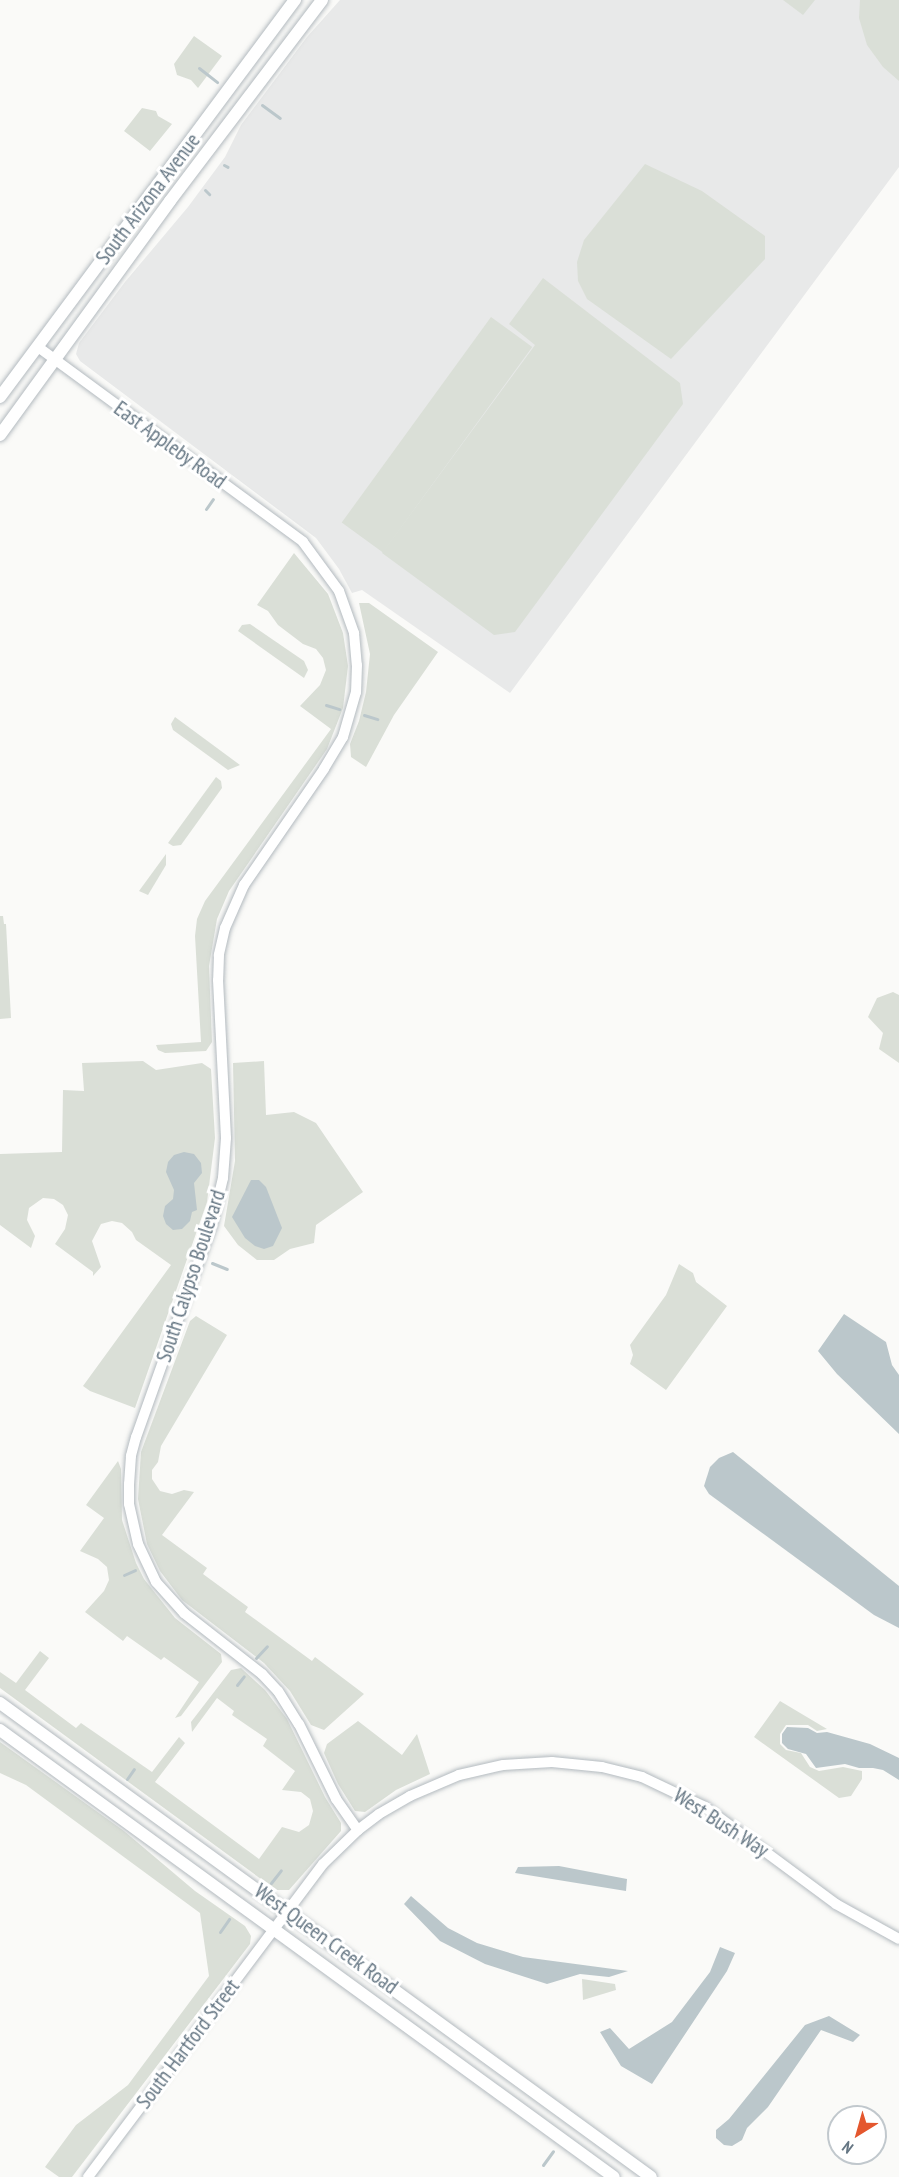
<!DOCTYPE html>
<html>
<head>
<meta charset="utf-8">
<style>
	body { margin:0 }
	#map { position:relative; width:899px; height:2177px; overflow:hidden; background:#fafaf8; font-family:"PT Sans Narrow",sans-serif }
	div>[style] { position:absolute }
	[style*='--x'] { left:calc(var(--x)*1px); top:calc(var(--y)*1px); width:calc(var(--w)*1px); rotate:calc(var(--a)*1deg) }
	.built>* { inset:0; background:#e8e9e9 }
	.green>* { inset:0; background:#dadfd7; transform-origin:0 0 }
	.water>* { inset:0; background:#bbc7cb }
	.stream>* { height:3px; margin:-1.5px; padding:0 1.5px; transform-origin:1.5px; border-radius:1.5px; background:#bbc7cb }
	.roads { filter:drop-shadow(0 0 2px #b3babf) drop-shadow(0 0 2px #b3babf) }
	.secondary>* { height:10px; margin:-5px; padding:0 5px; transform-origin:5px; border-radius:5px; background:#fff }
	.primary>* { height:12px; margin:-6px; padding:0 6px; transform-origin:6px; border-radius:6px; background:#fff }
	span { translate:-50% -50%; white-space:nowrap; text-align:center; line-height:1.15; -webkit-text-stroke:6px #fff; paint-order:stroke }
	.street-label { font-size:21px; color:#657683 }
	.north { position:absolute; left:827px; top:2105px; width:60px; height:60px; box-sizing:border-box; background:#fff; border:2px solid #c1c8cd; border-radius:50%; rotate:217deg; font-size:16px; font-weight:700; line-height:24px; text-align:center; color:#657683 }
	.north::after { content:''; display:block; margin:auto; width:21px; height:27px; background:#e4572e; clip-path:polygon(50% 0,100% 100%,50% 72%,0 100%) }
</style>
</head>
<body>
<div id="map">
	<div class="built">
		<div style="clip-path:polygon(340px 0,899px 0,899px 167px,510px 693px,362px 590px,352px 593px,339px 569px,316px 538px,80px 361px,76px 354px,79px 343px,125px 282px,188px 207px,225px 157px,241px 125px,307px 37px)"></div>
	</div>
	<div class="green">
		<div style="clip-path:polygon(783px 0,815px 0,803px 15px)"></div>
		<div style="clip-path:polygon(860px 0,899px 0,899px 81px,883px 67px,867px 45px,859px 18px)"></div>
		<div style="clip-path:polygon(194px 36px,222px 56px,198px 88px,191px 80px,177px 75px,174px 64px)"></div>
		<div style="clip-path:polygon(142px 108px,156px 111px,158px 116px,172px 124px,150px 151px,124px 131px)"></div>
		<div style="clip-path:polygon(645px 164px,702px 191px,765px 236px,765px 259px,671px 359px,587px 299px,578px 281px,577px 262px,584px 240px)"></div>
		<div style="clip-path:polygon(543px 278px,680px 383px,683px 404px,515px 632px,494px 635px,382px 553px,535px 345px,509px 324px)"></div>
		<div style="left:491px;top:317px;width:51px;height:254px;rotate:36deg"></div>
		<div style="clip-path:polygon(294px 553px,328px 594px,343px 633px,348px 666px,343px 708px,327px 749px,229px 891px,217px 919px,209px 966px,212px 1042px,206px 1051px,165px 1053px,158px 1050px,156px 1045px,201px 1042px,195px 936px,197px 919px,205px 901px,331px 729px,300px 706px,320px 685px,326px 670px,323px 658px,316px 649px,303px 644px,278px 625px,268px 611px,257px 605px)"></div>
		<div style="clip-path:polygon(359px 603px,369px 603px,438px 652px,394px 715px,366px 767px,351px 757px,350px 744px,359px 721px,366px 692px,370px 654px)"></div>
		<div style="clip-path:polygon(250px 624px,304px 661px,308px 670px,304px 678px,238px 631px,242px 625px)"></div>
		<div style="clip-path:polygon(175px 717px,240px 765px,228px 770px,173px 730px,171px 724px)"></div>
		<div style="clip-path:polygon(216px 777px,221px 781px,222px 788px,181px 845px,173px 846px,168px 843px)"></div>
		<div style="clip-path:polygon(166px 854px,166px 865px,148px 895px,139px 891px)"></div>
		<div style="clip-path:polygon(0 916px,3px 916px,4px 924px,6px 924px,11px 1018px,0 1019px)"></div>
		<div style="clip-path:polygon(893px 992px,899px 995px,899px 1063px,879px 1049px,883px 1033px,868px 1017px,877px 998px)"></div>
		<div style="clip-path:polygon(143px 1061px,156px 1070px,202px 1063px,211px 1069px,215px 1138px,207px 1202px,135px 1408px,90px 1391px,83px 1386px,171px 1265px,136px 1240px,132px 1232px,122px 1223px,112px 1221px,101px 1224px,92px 1241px,101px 1267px,93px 1276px,93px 1272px,55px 1244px,65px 1229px,68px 1215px,63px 1205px,54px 1199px,43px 1198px,29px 1208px,27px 1220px,35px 1236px,31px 1248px,0 1225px,0 1154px,62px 1152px,63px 1090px,84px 1091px,82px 1063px)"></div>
		<div style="clip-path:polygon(264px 1061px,266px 1115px,294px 1112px,316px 1123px,363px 1192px,316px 1225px,314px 1243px,290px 1249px,274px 1260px,257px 1260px,238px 1245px,224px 1226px,235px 1161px,233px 1063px)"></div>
		<div style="clip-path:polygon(679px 1264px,693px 1273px,696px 1282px,727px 1306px,666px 1390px,630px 1364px,633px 1355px,630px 1345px,666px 1295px)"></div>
		<div style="clip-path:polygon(196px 1316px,227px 1335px,161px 1446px,158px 1462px,152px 1470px,152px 1479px,160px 1491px,172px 1494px,184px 1490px,194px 1492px,162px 1535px,207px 1568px,203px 1574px,248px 1607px,245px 1612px,312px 1661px,315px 1657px,364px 1694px,324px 1730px,311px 1725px,290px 1691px,264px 1663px,182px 1600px,160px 1571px,147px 1544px,138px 1499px,141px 1452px,190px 1321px)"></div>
		<div style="clip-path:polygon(118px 1461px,121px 1469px,122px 1520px,136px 1563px,144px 1579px,175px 1618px,221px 1654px,222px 1662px,181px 1716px,175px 1718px,199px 1682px,164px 1657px,161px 1660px,127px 1636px,123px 1641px,85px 1612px,104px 1591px,109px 1580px,107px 1567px,98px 1559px,80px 1551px,104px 1518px,86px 1505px)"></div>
		<div style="clip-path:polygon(40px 1651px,49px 1658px,25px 1690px,76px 1728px,81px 1723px,152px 1772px,179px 1737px,185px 1743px,155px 1782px,259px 1859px,282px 1827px,299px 1832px,309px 1825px,313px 1811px,310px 1799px,301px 1792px,282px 1790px,295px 1771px,263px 1746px,267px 1739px,232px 1715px,234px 1711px,217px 1698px,192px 1732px,191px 1722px,231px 1670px,241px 1668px,265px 1690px,287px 1719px,325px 1797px,341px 1823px,341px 1831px,289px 1890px,276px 1890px,0 1688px,0 1672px,16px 1683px)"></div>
		<div style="clip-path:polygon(780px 1701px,827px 1729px,817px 1731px,808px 1725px,786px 1725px,780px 1734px,780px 1744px,786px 1750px,801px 1753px,810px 1767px,819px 1771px,843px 1767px,862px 1771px,862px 1779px,851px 1796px,839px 1798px,754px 1737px)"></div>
		<div style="clip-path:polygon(358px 1721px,402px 1755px,417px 1734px,430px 1774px,396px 1790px,365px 1812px,355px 1811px,338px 1784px,324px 1753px,327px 1744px)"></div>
		<div style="clip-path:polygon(0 1742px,124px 1831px,195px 1891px,245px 1926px,251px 1936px,250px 1944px,72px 2177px,59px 2177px,45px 2167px,76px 2125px,128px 2085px,209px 1976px,200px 1913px,26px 1785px,0 1773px)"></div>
		<div style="clip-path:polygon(582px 1979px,615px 1984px,616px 1990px,583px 2000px)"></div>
	</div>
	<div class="water">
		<div style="clip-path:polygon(184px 1152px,194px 1154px,201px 1163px,202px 1173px,194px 1183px,197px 1210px,192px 1212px,190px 1221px,182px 1229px,173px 1230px,166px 1224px,163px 1216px,165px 1206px,173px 1199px,174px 1190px,166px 1172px,168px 1162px,174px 1155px)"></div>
		<div style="clip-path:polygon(251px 1180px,259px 1180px,266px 1187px,282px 1228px,273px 1246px,264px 1249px,255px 1246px,245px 1238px,232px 1217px)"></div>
		<div style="clip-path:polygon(844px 1314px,886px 1342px,892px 1365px,899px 1375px,899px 1434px,837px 1374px,818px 1351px)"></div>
		<div style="clip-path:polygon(733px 1452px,899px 1586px,899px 1628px,874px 1615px,709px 1494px,704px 1486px,710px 1467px,719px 1458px)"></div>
		<div style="clip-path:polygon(787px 1727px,808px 1728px,817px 1733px,827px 1732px,870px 1744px,899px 1758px,899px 1780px,883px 1770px,873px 1768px,859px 1768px,845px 1764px,816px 1768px,806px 1754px,788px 1749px,782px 1743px,782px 1734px)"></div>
		<div style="clip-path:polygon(559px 1866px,627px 1879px,626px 1891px,515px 1873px,518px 1867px)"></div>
		<div style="clip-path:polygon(411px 1896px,448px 1928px,477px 1943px,523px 1957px,628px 1971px,609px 1977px,580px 1974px,547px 1984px,485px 1964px,440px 1941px,404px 1904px)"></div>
		<div style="clip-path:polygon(720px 1947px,735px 1953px,727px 1971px,652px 2084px,621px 2066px,600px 2032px,610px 2028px,629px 2049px,672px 2022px,710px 1972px)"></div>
		<div style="clip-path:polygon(829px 2016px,860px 2035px,853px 2042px,821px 2030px,768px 2107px,747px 2128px,742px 2140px,732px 2146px,724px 2145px,716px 2138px,716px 2130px,729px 2119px,805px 2025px)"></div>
	</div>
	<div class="stream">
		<div style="--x:199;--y:68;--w:23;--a:38"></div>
		<div style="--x:262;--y:105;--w:22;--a:36"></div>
		<div style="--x:224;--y:165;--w:4;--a:27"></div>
		<div style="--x:205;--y:190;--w:6;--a:45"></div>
		<div style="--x:206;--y:509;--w:12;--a:-55"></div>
		<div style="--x:326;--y:705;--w:14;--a:17"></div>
		<div style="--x:364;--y:715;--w:14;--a:17"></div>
		<div style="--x:212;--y:1263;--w:16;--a:22"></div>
		<div style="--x:124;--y:1575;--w:12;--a:-24"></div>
		<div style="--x:256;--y:1658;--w:16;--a:-47"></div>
		<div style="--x:237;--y:1685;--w:11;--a:-52"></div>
		<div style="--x:127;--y:1779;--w:12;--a:-55"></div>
		<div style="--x:271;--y:1883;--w:16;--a:-52"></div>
		<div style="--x:220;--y:1932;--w:16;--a:-55"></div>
		<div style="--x:543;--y:2165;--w:17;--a:-54"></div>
	</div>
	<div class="roads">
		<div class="secondary">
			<div style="--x:38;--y:347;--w:329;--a:36.3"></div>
			<div style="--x:303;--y:542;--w:61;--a:53.7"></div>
			<div style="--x:339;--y:591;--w:45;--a:70.3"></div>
			<div style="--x:354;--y:633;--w:32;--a:85"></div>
			<div style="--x:357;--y:665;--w:27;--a:92"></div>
			<div style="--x:356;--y:692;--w:47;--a:106.1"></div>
			<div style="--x:343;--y:737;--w:37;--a:121"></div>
			<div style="--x:324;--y:769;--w:141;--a:124.6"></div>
			<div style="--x:244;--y:885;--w:47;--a:113.8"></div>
			<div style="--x:225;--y:928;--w:28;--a:103"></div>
			<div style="--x:219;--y:955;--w:25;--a:92"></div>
			<div style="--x:218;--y:980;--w:158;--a:87.1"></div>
			<div style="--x:226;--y:1138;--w:40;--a:94.3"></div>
			<div style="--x:223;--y:1178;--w:47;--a:103.4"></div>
			<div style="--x:212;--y:1224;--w:226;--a:109.6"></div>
			<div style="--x:136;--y:1437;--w:20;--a:105"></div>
			<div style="--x:131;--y:1456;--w:28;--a:94"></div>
			<div style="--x:129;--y:1484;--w:20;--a:90"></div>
			<div style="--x:129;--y:1504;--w:41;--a:77.3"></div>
			<div style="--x:138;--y:1544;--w:42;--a:64.7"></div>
			<div style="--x:156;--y:1582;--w:42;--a:47.9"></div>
			<div style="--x:184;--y:1613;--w:99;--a:38"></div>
			<div style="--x:262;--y:1674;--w:23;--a:47"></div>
			<div style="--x:278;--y:1691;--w:39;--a:58"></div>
			<div style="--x:299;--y:1724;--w:84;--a:63.7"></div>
			<div style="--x:336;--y:1799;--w:38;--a:55"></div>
			<div style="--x:88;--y:2177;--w:391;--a:-53.1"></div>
			<div style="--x:323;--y:1864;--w:49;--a:-44.2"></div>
			<div style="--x:358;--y:1830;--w:26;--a:-37"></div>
			<div style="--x:379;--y:1814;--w:36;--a:-30"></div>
			<div style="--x:410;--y:1796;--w:53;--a:-23.2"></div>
			<div style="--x:459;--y:1775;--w:45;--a:-12.8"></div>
			<div style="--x:503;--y:1765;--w:49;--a:-3.5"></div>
			<div style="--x:552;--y:1762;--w:50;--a:5.7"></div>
			<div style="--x:602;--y:1767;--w:41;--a:14"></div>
			<div style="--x:642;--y:1777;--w:70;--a:25.5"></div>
			<div style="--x:705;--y:1807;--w:163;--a:36.5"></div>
			<div style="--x:836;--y:1904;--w:72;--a:29.1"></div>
		</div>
		<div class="primary">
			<div style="--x:0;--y:397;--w:495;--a:-53.4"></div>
			<div style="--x:0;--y:435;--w:289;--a:-54"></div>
			<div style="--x:170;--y:201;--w:252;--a:-52.9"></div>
			<div style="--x:0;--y:1703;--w:805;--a:36.06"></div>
			<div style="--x:0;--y:1730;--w:759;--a:36.06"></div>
		</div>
	</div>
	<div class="street-label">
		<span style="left:148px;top:199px;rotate:-53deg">South Arizona Avenue</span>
		<span style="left:170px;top:445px;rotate:36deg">East Appleby Road</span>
		<span style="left:191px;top:1276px;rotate:-72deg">South Calypso Boulevard</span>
		<span style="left:721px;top:1823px;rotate:33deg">West Bush Way</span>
		<span style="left:326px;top:1939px;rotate:36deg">West Queen Creek Road</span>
		<span style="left:188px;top:2044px;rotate:-53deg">South Hartford Street</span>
	</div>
	<div class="north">N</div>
</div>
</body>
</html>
